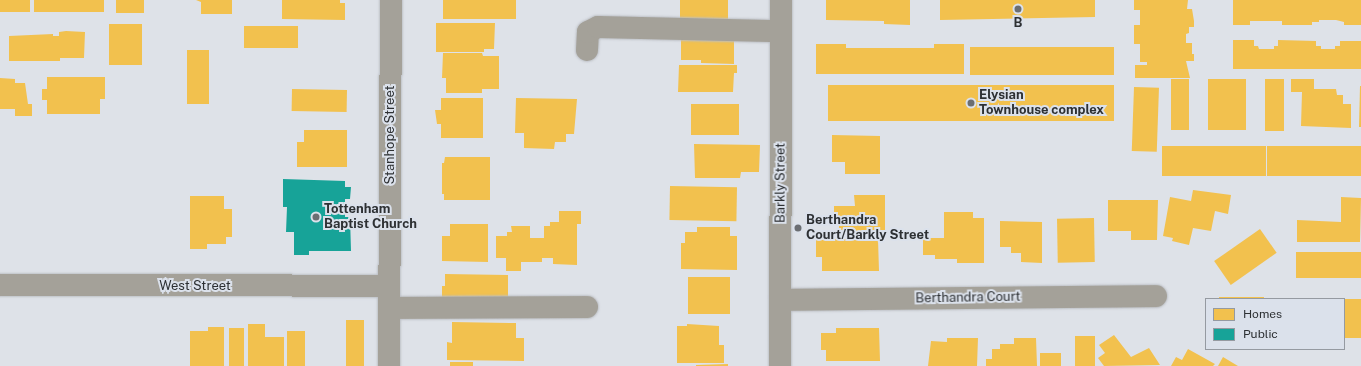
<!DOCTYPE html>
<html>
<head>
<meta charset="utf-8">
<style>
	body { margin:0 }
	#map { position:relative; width:1361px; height:366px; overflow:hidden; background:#dee2e8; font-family:"Public Sans",sans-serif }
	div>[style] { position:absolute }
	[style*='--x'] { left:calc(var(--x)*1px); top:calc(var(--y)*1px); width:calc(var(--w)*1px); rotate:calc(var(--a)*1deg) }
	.homes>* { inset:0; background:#f2c14e; transform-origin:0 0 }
	.public>* { inset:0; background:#17a398 }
	.roads { filter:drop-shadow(0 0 1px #bbbec3) drop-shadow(0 0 1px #bbbec3) }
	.minor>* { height:22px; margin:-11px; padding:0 11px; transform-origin:11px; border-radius:11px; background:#a4a199 }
	.dots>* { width:11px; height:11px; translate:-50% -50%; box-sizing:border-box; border:2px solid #dbe1eb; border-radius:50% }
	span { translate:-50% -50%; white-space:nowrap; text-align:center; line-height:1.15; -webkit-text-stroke:4px #dbe1eb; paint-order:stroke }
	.poi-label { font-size:13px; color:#2d3033; font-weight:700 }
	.left { translate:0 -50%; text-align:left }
	.street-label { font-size:13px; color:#2d3033 }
	.legend { position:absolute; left:1205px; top:298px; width:140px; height:52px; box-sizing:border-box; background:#dbe1eb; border:1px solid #959aa1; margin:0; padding:5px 7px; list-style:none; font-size:12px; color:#2d3033 }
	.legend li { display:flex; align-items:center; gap:8px; height:20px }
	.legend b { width:20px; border:1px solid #959aa1 }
</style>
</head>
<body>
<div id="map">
	<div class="homes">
		<div style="left:0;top:0;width:30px;height:12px"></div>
		<div style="left:34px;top:0;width:70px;height:12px"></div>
		<div style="left:116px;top:0;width:28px;height:13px"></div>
		<div style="clip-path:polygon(196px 0,232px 0,232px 14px,201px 14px,201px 2px)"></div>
		<div style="clip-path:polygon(282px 0,340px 0,340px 3px,345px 3px,345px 20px,282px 19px)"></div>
		<div style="left:516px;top:0;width:19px;height:73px;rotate:90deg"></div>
		<div style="left:680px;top:0;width:48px;height:22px"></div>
		<div style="clip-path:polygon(826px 0,910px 0,910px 25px,884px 24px,884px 21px,826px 20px)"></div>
		<div style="clip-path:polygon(940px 0,1095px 0,1095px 17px,940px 20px)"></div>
		<div style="clip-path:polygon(1134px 0,1188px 0,1187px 9px,1192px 9px,1194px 21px,1194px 27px,1189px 27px,1189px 33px,1186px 34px,1186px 43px,1192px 43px,1192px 54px,1194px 54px,1194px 61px,1186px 61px,1190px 78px,1135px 78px,1135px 65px,1147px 65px,1147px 62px,1140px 62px,1140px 44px,1134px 44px,1134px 25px,1140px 25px,1140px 10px,1134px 10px)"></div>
		<div style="clip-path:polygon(1233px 0,1361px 0,1361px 25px,1344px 25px,1344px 22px,1336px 20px,1319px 20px,1319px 22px,1312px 22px,1312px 25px,1282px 25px,1282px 21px,1250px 21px,1250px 25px,1233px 25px)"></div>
		<div style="clip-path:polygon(436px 23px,495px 23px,494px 49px,484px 49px,484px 52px,436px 52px)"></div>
		<div style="left:109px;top:24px;width:33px;height:41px"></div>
		<div style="left:244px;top:26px;width:54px;height:22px"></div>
		<div style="clip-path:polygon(66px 31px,85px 32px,84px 58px,60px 58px,60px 61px,9px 61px,9px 36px,53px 34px,53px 36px,59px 36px,59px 32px)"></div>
		<div style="clip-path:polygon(681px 36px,734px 36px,734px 64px,701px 63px,701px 60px,681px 60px)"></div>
		<div style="clip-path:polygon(1233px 40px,1254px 40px,1254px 46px,1258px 46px,1259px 49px,1274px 49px,1274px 46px,1278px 46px,1278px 40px,1316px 41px,1316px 46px,1321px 46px,1321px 49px,1335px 49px,1335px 46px,1340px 46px,1340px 41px,1361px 41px,1361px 69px,1233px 69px)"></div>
		<div style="clip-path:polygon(816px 44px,846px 44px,846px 48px,934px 48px,934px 44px,964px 44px,964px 74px,816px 74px)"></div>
		<div style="left:970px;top:47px;width:144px;height:28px"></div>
		<div style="left:187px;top:50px;width:22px;height:54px"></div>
		<div style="clip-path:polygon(443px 53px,482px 53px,483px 56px,499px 56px,499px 89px,482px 89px,482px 93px,446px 93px,446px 78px,442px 78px)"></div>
		<div style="clip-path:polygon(679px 65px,737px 65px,737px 73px,734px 73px,733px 92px,678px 92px)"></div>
		<div style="clip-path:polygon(47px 77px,105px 77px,105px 99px,100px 99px,100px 114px,47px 114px,47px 100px,42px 100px,42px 89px,47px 89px)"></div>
		<div style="clip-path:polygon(0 78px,15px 79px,15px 83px,25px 83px,28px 104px,32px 104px,32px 116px,15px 116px,15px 109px,0 109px)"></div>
		<div style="left:1171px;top:79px;width:18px;height:51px"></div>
		<div style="left:1208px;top:79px;width:38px;height:51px"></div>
		<div style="left:1265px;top:79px;width:19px;height:52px"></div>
		<div style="clip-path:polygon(1291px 79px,1314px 79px,1314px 89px,1336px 89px,1337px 95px,1343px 95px,1343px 104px,1351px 104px,1351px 128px,1301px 126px,1302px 92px,1291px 92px)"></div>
		<div style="left:828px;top:85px;width:286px;height:36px"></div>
		<div style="clip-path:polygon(1360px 86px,1361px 86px,1361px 127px,1359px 127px)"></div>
		<div style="left:1134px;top:87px;width:25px;height:64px;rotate:2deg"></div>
		<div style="left:292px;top:89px;width:55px;height:22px;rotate:1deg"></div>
		<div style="clip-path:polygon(441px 98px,483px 98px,483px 138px,441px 138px,441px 124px,437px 124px,435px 110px,441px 110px)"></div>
		<div style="clip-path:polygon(516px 98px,577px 99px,574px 134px,566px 134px,566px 142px,555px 142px,554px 149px,524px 148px,524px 133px,515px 133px)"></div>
		<div style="left:691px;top:104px;width:48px;height:31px"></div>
		<div style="clip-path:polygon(304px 130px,347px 130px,347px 167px,297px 167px,297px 142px,304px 142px)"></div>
		<div style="clip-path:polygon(832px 135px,880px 136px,880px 174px,845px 174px,845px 162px,832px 162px)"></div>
		<div style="clip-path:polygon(694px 144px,760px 145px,759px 172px,741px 172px,740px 178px,695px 178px)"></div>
		<div style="left:1162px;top:146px;width:104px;height:30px"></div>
		<div style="left:1267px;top:146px;width:94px;height:30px"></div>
		<div style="clip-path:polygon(445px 157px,490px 157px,490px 200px,444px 200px,444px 194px,442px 194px,442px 163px,444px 163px)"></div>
		<div style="left:670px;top:186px;width:67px;height:34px;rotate:1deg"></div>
		<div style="clip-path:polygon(1193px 190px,1231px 195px,1228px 214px,1215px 211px,1211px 231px,1193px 228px,1189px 245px,1172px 241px,1173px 238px,1163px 236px,1170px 197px,1191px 201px)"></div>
		<div style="clip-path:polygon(854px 195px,885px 195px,885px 234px,839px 233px,839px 222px,834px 222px,834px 206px,855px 206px)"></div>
		<div style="clip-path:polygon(190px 196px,224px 196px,224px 209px,232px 209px,232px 237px,226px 237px,226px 244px,207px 244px,207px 249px,190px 249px)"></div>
		<div style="clip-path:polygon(1341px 197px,1361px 198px,1360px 242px,1297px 242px,1297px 220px,1341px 222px)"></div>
		<div style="clip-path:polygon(1108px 200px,1158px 200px,1157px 240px,1131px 240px,1131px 231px,1108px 231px)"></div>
		<div style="clip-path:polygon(559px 211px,581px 211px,581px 224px,577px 224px,577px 265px,553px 264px,553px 258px,542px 258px,542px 262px,521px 262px,521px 271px,506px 271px,506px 258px,496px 258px,496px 236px,507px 236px,507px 232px,512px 232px,511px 226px,530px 226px,530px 238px,544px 238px,544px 226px,550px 226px,550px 222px,559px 222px)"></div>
		<div style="clip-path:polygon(944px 212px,973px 212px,973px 218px,984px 218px,984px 263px,957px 263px,957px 259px,935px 259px,935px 255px,923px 255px,923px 238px,944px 238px)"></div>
		<div style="left:1094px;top:218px;width:44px;height:37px;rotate:89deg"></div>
		<div style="clip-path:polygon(1000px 221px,1042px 222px,1042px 263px,1021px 262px,1021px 253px,1011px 253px,1011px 247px,1000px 247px)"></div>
		<div style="clip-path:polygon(450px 224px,488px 224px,488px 262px,442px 261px,442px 236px,450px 236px)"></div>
		<div style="clip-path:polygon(697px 227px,730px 227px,730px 236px,737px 236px,737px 270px,681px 269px,681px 243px,685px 243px,685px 232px,697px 232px)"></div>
		<div style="left:1260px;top:229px;width:29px;height:56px;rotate:55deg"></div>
		<div style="clip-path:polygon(816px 239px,878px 239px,879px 271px,822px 271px,822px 257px,816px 257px)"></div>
		<div style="left:1296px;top:252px;width:65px;height:26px"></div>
		<div style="clip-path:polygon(445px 274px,508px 275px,508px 302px,442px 302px,442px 286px,445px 286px)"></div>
		<div style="left:688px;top:277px;width:42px;height:37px"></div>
		<div style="left:1219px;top:297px;width:45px;height:2px"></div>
		<div style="left:1344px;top:299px;width:17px;height:39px"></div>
		<div style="left:346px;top:320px;width:18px;height:46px"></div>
		<div style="clip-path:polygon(452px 322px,516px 323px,516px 338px,524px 338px,524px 361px,447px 360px,447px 342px,452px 343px)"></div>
		<div style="clip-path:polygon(248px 324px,265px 324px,265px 337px,284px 337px,284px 366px,248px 366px)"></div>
		<div style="clip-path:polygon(687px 324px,719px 326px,719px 345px,724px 345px,724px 363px,677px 363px,677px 326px,687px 326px)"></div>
		<div style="clip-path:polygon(208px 327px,224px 327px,224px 366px,190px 366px,190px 331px,208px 331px)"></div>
		<div style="left:229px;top:328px;width:15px;height:38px"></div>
		<div style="clip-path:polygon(836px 328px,879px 328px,880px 361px,826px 361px,826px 350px,821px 350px,821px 333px,836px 333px)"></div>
		<div style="left:287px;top:331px;width:18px;height:35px"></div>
		<div style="clip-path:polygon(1114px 335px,1131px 357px,1149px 348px,1160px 365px,1104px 366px,1098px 358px,1105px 353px,1099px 345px)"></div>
		<div style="left:1075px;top:336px;width:20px;height:30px"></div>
		<div style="clip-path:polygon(947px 338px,978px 338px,977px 366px,928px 366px,931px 341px,947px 342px)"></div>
		<div style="clip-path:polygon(1014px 338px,1036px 338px,1037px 366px,986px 366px,986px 359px,992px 359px,992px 349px,1000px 349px,1000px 344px,1014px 344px)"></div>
		<div style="clip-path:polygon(1188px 349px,1215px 364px,1213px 366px,1171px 366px,1176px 357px,1182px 360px)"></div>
		<div style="left:1040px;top:353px;width:21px;height:13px"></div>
		<div style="clip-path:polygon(1223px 357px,1238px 366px,1218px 366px)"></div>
		<div style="left:450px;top:362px;width:23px;height:4px"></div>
		<div style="clip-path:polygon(728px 364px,728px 366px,696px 366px,696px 365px)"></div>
	</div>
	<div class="public">
		<div style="clip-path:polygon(283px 179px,345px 181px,345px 187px,351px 187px,350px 199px,345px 199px,345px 217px,350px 217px,351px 251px,309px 251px,309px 255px,294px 255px,294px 232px,286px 232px,287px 207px,283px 207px)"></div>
	</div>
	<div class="roads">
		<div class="minor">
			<div style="--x:587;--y:50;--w:18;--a:-87"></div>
			<div style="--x:588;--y:32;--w:11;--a:-27"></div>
			<div style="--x:598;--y:27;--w:183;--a:1.3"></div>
			<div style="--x:0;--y:285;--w:389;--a:0.1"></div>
			<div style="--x:780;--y:300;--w:376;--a:-0.6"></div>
			<div style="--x:389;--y:308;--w:198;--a:-0.3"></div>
			<div style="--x:389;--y:366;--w:366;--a:-89.7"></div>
			<div style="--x:780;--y:366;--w:366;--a:-89.8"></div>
		</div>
	</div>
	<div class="dots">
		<div style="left:1018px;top:9px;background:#6b6e72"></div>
		<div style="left:971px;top:103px;background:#6b6e72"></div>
		<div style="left:316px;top:217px;background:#6b6e72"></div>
		<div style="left:798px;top:228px;background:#6b6e72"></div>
	</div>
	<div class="poi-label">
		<span style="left:1018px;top:23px">B</span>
		<span class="left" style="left:979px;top:103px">Elysian<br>Townhouse complex</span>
		<span class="left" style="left:324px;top:217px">Tottenham<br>Baptist Church</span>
		<span class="left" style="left:806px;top:228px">Berthandra<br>Court/Barkly Street</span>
	</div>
	<div class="street-label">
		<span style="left:390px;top:135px;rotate:-90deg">Stanhope Street</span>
		<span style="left:781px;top:183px;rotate:-90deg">Barkly Street</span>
		<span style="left:195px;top:286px">West Street</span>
		<span style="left:968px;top:298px;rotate:-1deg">Berthandra Court</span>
	</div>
	<ul class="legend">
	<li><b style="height:11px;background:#f2c14e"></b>Homes</li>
	<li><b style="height:11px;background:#17a398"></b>Public</li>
	</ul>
</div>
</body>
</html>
